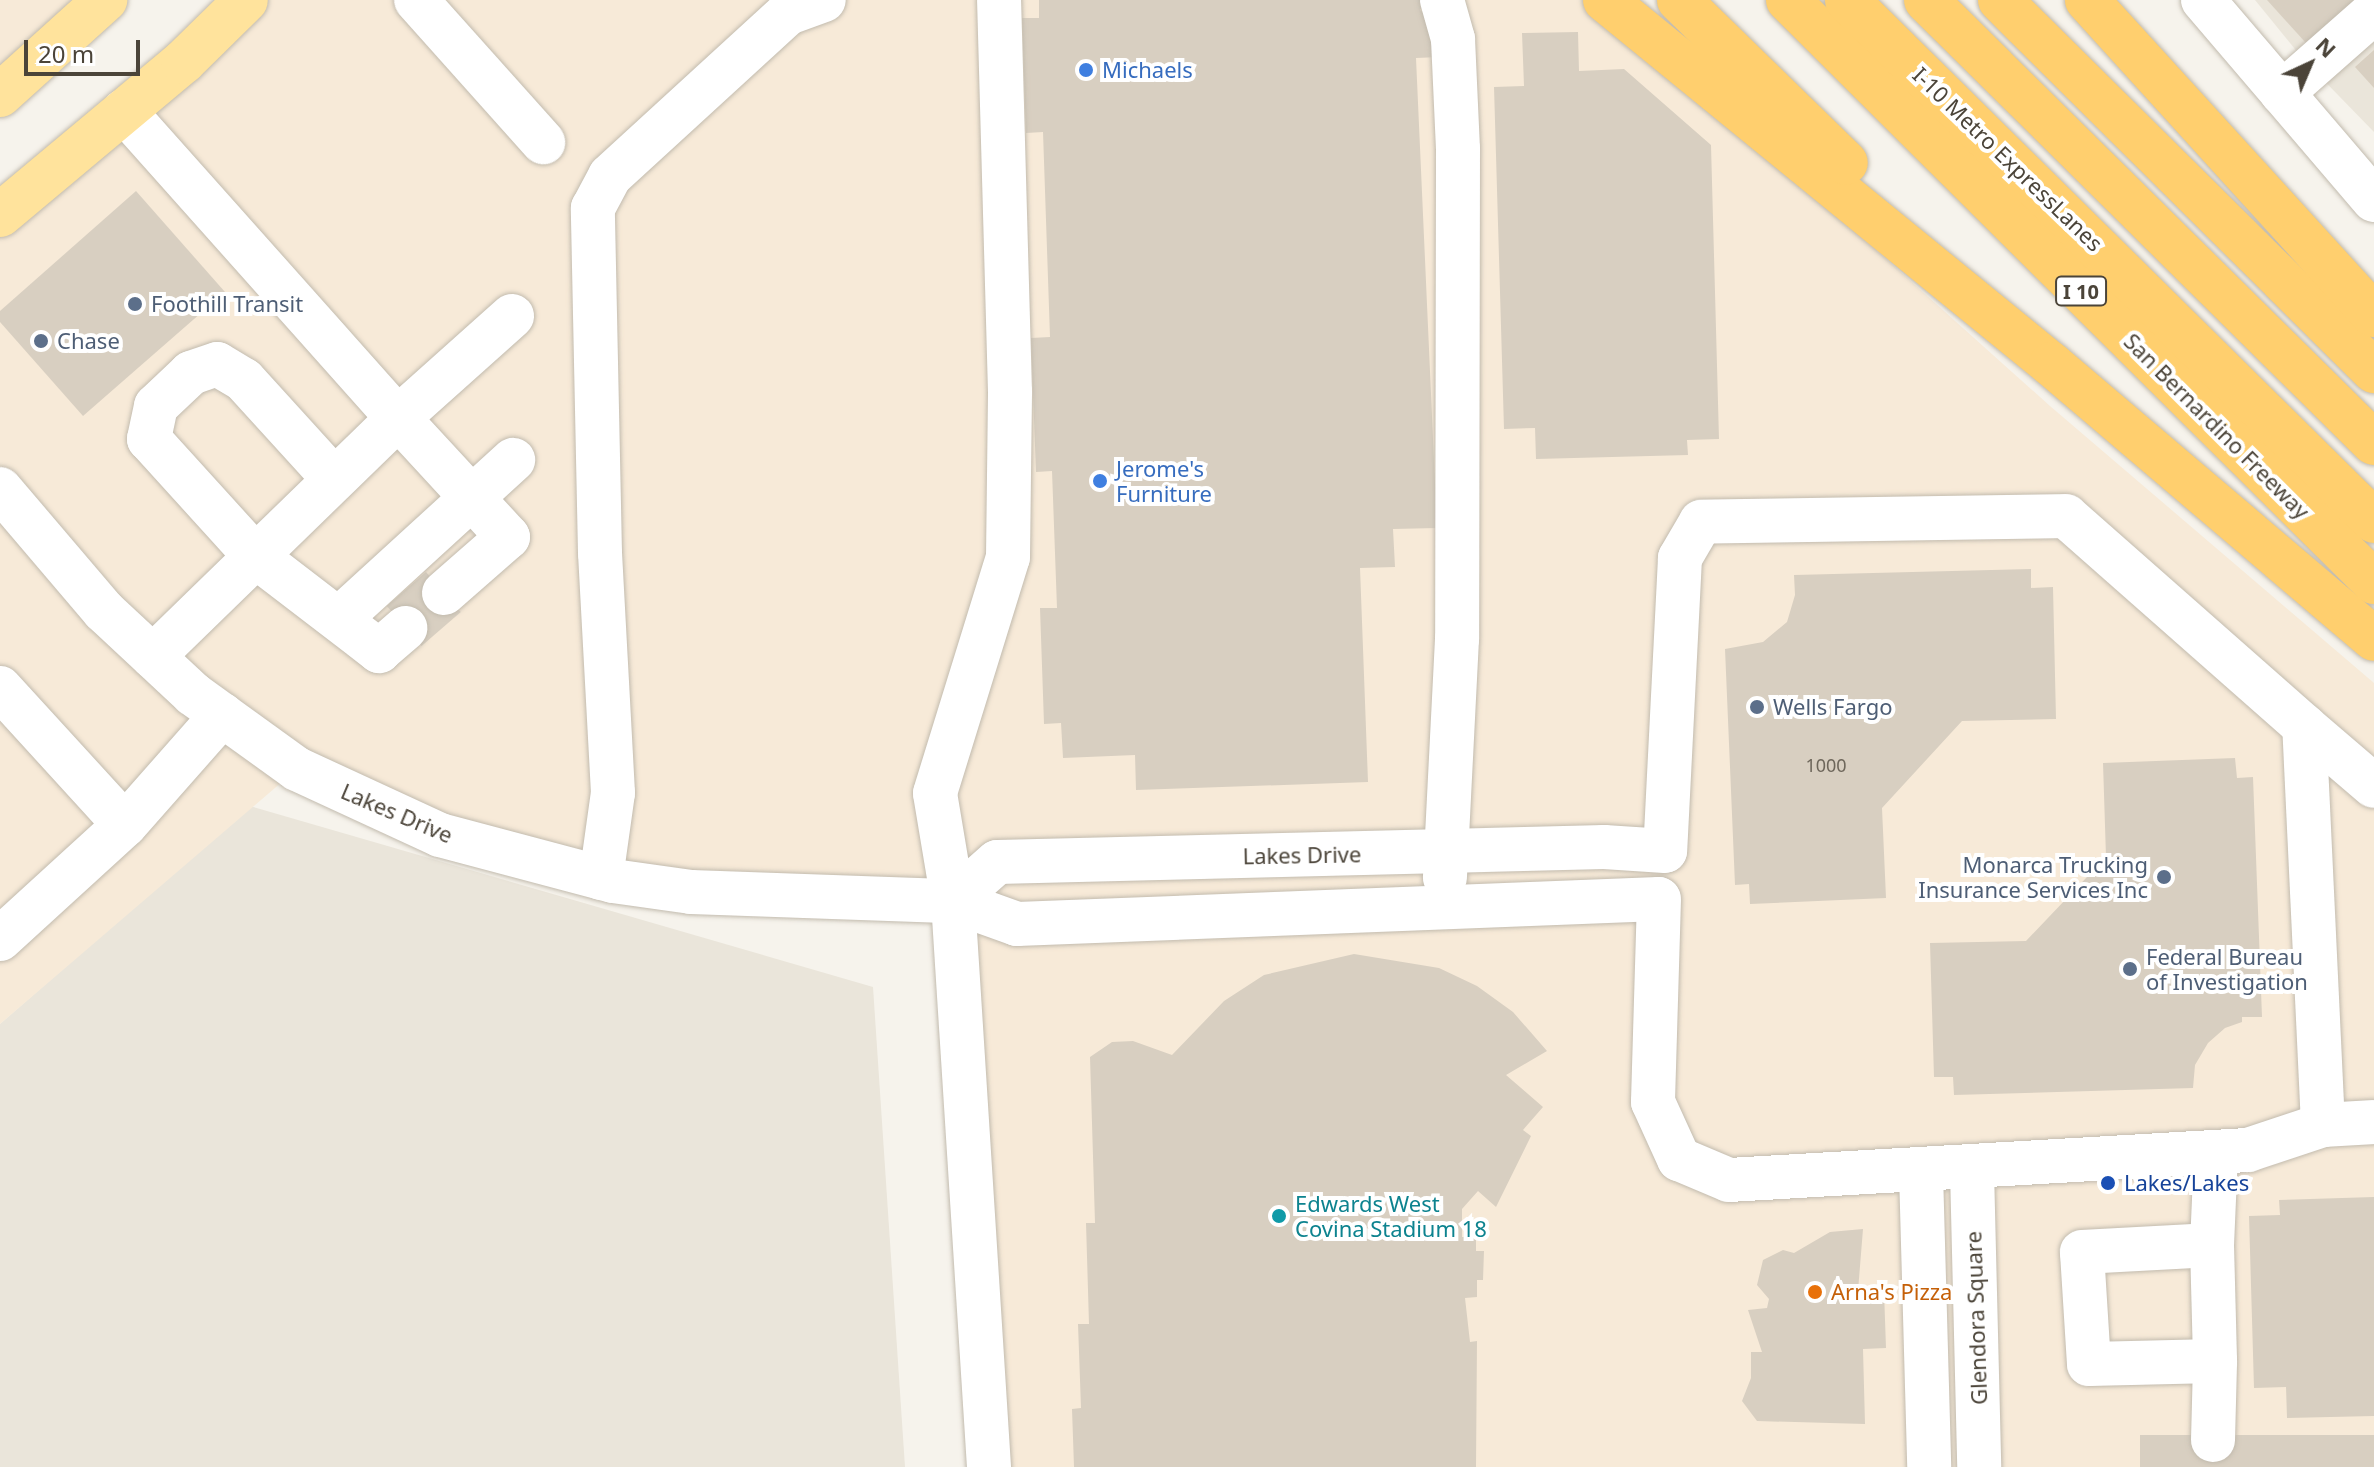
<!DOCTYPE html>
<html>
<head>
<meta charset="utf-8">
<style>
	body { margin:0 }
	#map { position:relative; width:2374px; height:1467px; overflow:hidden; background:#f6f3ec; font-family:"Noto Sans",sans-serif }
	div>[style] { position:absolute }
	[style*='--x'] { left:calc(var(--x)*1px); top:calc(var(--y)*1px); width:calc(var(--w)*1px); rotate:calc(var(--a)*1deg) }
	.residential>* { inset:0; background:#eae5da }
	.commercial>* { inset:0; background:#f7ead8 }
	.building>* { inset:0; background:#d8cfc1; transform-origin:0 0 }
	.roads { filter:drop-shadow(0 0 2px #c2bbae) drop-shadow(0 0 2px #c2bbae) }
	.minor>* { height:44px; margin:-22px; padding:0 22px; transform-origin:22px; border-radius:22px; background:#fff }
	.major>* { height:44px; margin:-22px; padding:0 22px; transform-origin:22px; border-radius:22px; background:#ffe39c }
	.highway>* { height:44px; margin:-22px; padding:0 22px; transform-origin:22px; border-radius:22px; background:#ffcf6e }
	.dots>* { width:22px; height:22px; translate:-50% -50%; box-sizing:border-box; border:4px solid #fff; border-radius:50% }
	span { translate:-50% -50%; white-space:nowrap; text-align:center; line-height:1.15; -webkit-text-stroke:8px #fff; paint-order:stroke }
	.number-label { font-size:18px; color:#6e675b }
	.number-label span { -webkit-text-stroke-width:0 }
	.shield-label span { padding:2px 6px; background:#fff; border:2px solid; border-radius:6px; -webkit-text-stroke-width:0 }
	.shield-label { font-size:20px; color:#4b4439; font-weight:700 }
	.shop-label { font-size:22px; color:#366cbe }
	.left { translate:0 -50%; text-align:left }
	.street-label { font-size:22px; color:#4b4439 }
	.service-label { font-size:22px; color:#4e5e75 }
	.right { translate:-100% -50%; text-align:right }
	.transit-label { font-size:22px; color:#164399 }
	.culture-label { font-size:22px; color:#0d838f }
	.food-label { font-size:22px; color:#c56008 }
	.north { position:absolute; left:2270px; top:24px; width:80px; height:80px; -webkit-text-stroke:6px #fff; paint-order:stroke; rotate:44deg; font-size:22px; font-weight:700; line-height:32px; text-align:center; color:#4b4439 }
	.north::after { content:''; display:block; margin:auto; width:28px; height:36px; background:#4b4439; clip-path:polygon(50% 0,100% 100%,50% 72%,0 100%) }
	.scale { position:absolute; left:24px; top:40px; width:116px; height:36px; box-sizing:border-box; border:4px solid #4b4439; border-top:0; padding-left:10px; font-size:24px; line-height:28px; white-space:nowrap; color:#4b4439; -webkit-text-stroke:6px #fff; paint-order:stroke }
</style>
</head>
<body>
<div id="map">
	<div class="residential">
		<div style="clip-path:polygon(2255px 0,2374px 0,2374px 132px,2303px 59px)"></div>
		<div style="clip-path:polygon(250px 806px,873px 987px,905px 1467px,0 1467px,0 1024px)"></div>
	</div>
	<div class="commercial">
		<div style="clip-path:polygon(0 0,105px 0,0 95px)"></div>
		<div style="clip-path:polygon(246px 0,1597px 0,2050px 406px,2374px 683px,2374px 1467px,989px 1467px,953px 901px,691px 892px,297px 769px,0 1024px,0 215px)"></div>
	</div>
	<div class="building">
		<div style="clip-path:polygon(1039px 0,1428px 0,1420px 10px,1438px 24px,1439px 57px,1416px 58px,1437px 528px,1393px 529px,1395px 567px,1360px 568px,1368px 782px,1136px 790px,1135px 755px,1063px 758px,1061px 723px,1044px 724px,1040px 608px,1057px 608px,1052px 471px,1036px 472px,1031px 338px,1050px 337px,1043px 132px,1026px 133px,1022px 18px,1039px 18px)"></div>
		<div style="clip-path:polygon(2267px 0,2355px 0,2306px 43px)"></div>
		<div style="clip-path:polygon(1578px 32px,1579px 71px,1624px 69px,1711px 145px,1719px 439px,1687px 440px,1688px 455px,1536px 459px,1535px 428px,1504px 429px,1494px 87px,1524px 86px,1522px 33px)"></div>
		<div style="clip-path:polygon(2374px 50px,2374px 88px,2355px 67px)"></div>
		<div style="clip-path:polygon(136px 191px,225px 292px,83px 416px,0 322px,0 311px)"></div>
		<div style="clip-path:polygon(2031px 569px,2031px 588px,2053px 587px,2056px 719px,1962px 721px,1882px 808px,1886px 898px,1750px 904px,1749px 884px,1735px 885px,1725px 649px,1763px 642px,1787px 622px,1795px 595px,1794px 575px)"></div>
		<div style="left:426px;top:572px;width:53px;height:52px;rotate:49deg"></div>
		<div style="clip-path:polygon(2235px 758px,2237px 778px,2253px 777px,2262px 1017px,2242px 1017px,2242px 1022px,2225px 1028px,2208px 1043px,2195px 1065px,2193px 1088px,1954px 1095px,1953px 1077px,1934px 1077px,1930px 943px,2026px 941px,2106px 857px,2103px 763px)"></div>
		<div style="clip-path:polygon(1354px 954px,1439px 968px,1477px 986px,1513px 1012px,1547px 1051px,1506px 1075px,1543px 1107px,1523px 1130px,1531px 1136px,1496px 1207px,1478px 1191px,1462px 1209px,1462px 1237px,1476px 1237px,1476px 1251px,1484px 1251px,1483px 1280px,1477px 1280px,1477px 1297px,1465px 1298px,1470px 1342px,1477px 1341px,1476px 1467px,1074px 1467px,1072px 1409px,1081px 1408px,1078px 1324px,1089px 1324px,1086px 1223px,1095px 1223px,1090px 1057px,1112px 1042px,1133px 1041px,1172px 1055px,1224px 1001px,1264px 975px)"></div>
		<div style="clip-path:polygon(2374px 1197px,2374px 1416px,2287px 1418px,2286px 1387px,2254px 1388px,2249px 1216px,2280px 1215px,2279px 1200px)"></div>
		<div style="clip-path:polygon(1863px 1229px,1858px 1291px,1884px 1291px,1886px 1348px,1863px 1349px,1865px 1424px,1757px 1421px,1742px 1401px,1751px 1378px,1751px 1352px,1762px 1352px,1748px 1310px,1767px 1308px,1769px 1299px,1757px 1285px,1763px 1260px,1783px 1250px,1794px 1253px,1830px 1232px)"></div>
		<div style="left:2374px;top:1435px;width:32px;height:234px;rotate:90deg"></div>
	</div>
	<div class="roads">
		<div class="minor">
			<div style="--x:416;--y:0;--w:191;--a:48.2"></div>
			<div style="--x:1442;--y:0;--w:41;--a:74.2"></div>
			<div style="--x:1453;--y:39;--w:110;--a:87.4"></div>
			<div style="--x:1458;--y:149;--w:490;--a:90.1"></div>
			<div style="--x:1457;--y:639;--w:239;--a:92.9"></div>
			<div style="--x:2203;--y:0;--w:263;--a:49.5"></div>
			<div style="--x:2282;--y:93;--w:123;--a:-41.4"></div>
			<div style="--x:124;--y:111;--w:411;--a:48.3"></div>
			<div style="--x:398;--y:418;--w:342;--a:135.8"></div>
			<div style="--x:334;--y:479;--w:134;--a:-132.3"></div>
			<div style="--x:244;--y:380;--w:31;--a:-149"></div>
			<div style="--x:217;--y:364;--w:28;--a:161"></div>
			<div style="--x:191;--y:373;--w:48;--a:136.7"></div>
			<div style="--x:156;--y:406;--w:34;--a:102"></div>
			<div style="--x:149;--y:439;--w:156;--a:47.8"></div>
			<div style="--x:254;--y:555;--w:158;--a:37.5"></div>
			<div style="--x:379;--y:651;--w:35;--a:-41"></div>
			<div style="--x:0;--y:489;--w:160;--a:49.6"></div>
			<div style="--x:104;--y:611;--w:122;--a:43"></div>
			<div style="--x:193;--y:694;--w:128;--a:35.8"></div>
			<div style="--x:297;--y:769;--w:157;--a:24.8"></div>
			<div style="--x:440;--y:835;--w:179;--a:14.9"></div>
			<div style="--x:613;--y:881;--w:79;--a:8"></div>
			<div style="--x:691;--y:892;--w:262;--a:2"></div>
			<div style="--x:953;--y:901;--w:68;--a:19.8"></div>
			<div style="--x:1017;--y:924;--w:642;--a:-2.23"></div>
			<div style="--x:1659;--y:899;--w:203;--a:91.7"></div>
			<div style="--x:1653;--y:1102;--w:63;--a:65.5"></div>
			<div style="--x:1679;--y:1159;--w:54;--a:22.8"></div>
			<div style="--x:1729;--y:1180;--w:520;--a:-3.31"></div>
			<div style="--x:2248;--y:1150;--w:79;--a:-18.4"></div>
			<div style="--x:2323;--y:1125;--w:399;--a:-92.7"></div>
			<div style="--x:2304;--y:726;--w:317;--a:-138.6"></div>
			<div style="--x:2066;--y:516;--w:365;--a:179.1"></div>
			<div style="--x:1701;--y:522;--w:42;--a:120.3"></div>
			<div style="--x:1680;--y:558;--w:293;--a:92.9"></div>
			<div style="--x:1665;--y:851;--w:61;--a:-176.2"></div>
			<div style="--x:1604;--y:847;--w:607;--a:178.58"></div>
			<div style="--x:997;--y:862;--w:59;--a:138.4"></div>
			<div style="--x:444;--y:593;--w:85;--a:-41.2"></div>
			<div style="--x:508;--y:537;--w:162;--a:-132.7"></div>
			<div style="--x:398;--y:418;--w:153;--a:-41.8"></div>
			<div style="--x:339;--y:619;--w:236;--a:-42.4"></div>
			<div style="--x:0;--y:688;--w:185;--a:47.6"></div>
			<div style="--x:2304;--y:726;--w:92;--a:40.6"></div>
			<div style="--x:601;--y:878;--w:86;--a:-82"></div>
			<div style="--x:613;--y:793;--w:240;--a:-93.1"></div>
			<div style="--x:600;--y:553;--w:345;--a:-91.2"></div>
			<div style="--x:593;--y:208;--w:36;--a:-62"></div>
			<div style="--x:610;--y:176;--w:241;--a:-42.5"></div>
			<div style="--x:788;--y:13;--w:38;--a:-20"></div>
			<div style="--x:0;--y:939;--w:169;--a:-42.4"></div>
			<div style="--x:125;--y:825;--w:147;--a:-48.6"></div>
			<div style="--x:2323;--y:1125;--w:51;--a:-3.4"></div>
			<div style="--x:1972;--y:1170;--w:297;--a:88.6"></div>
			<div style="--x:1921;--y:1172;--w:295;--a:88.4"></div>
			<div style="--x:2212;--y:1245;--w:116;--a:88.5"></div>
			<div style="--x:2215;--y:1361;--w:126;--a:178.6"></div>
			<div style="--x:2089;--y:1364;--w:112;--a:-93.6"></div>
			<div style="--x:2082;--y:1252;--w:130;--a:-3.1"></div>
			<div style="--x:2212;--y:1245;--w:93;--a:-87.5"></div>
			<div style="--x:2213;--y:1440;--w:79;--a:-88.5"></div>
			<div style="--x:989;--y:1467;--w:567;--a:-93.64"></div>
			<div style="--x:953;--y:901;--w:109;--a:-99.5"></div>
			<div style="--x:935;--y:793;--w:247;--a:-72.8"></div>
			<div style="--x:1008;--y:557;--w:165;--a:-89.3"></div>
			<div style="--x:1010;--y:392;--w:392;--a:-91.6"></div>
		</div>
		<div class="major">
			<div style="--x:0;--y:95;--w:142;--a:-42.1"></div>
			<div style="--x:0;--y:215;--w:239;--a:-39.9"></div>
			<div style="--x:183;--y:62;--w:88;--a:-44.5"></div>
		</div>
		<div class="highway">
			<div style="--x:1605;--y:0;--w:576;--a:39.22"></div>
			<div style="--x:2051;--y:364;--w:424;--a:40.4"></div>
			<div style="--x:1679;--y:0;--w:233;--a:44.3"></div>
			<div style="--x:1788;--y:0;--w:826;--a:44.8"></div>
			<div style="--x:1847;--y:0;--w:741;--a:44.67"></div>
			<div style="--x:1926;--y:0;--w:630;--a:44.68"></div>
			<div style="--x:2000;--y:0;--w:527;--a:44.77"></div>
			<div style="--x:2087;--y:0;--w:426;--a:47.7"></div>
		</div>
	</div>
	<div class="dots">
		<div style="left:1086px;top:70px;background:#3f7fe0"></div>
		<div style="left:135px;top:304px;background:#5c6f8a"></div>
		<div style="left:41px;top:341px;background:#5c6f8a"></div>
		<div style="left:1100px;top:481px;background:#3f7fe0"></div>
		<div style="left:1757px;top:707px;background:#5c6f8a"></div>
		<div style="left:2164px;top:877px;background:#5c6f8a"></div>
		<div style="left:2130px;top:969px;background:#5c6f8a"></div>
		<div style="left:2108px;top:1183px;background:#1a4fb4"></div>
		<div style="left:1279px;top:1216px;background:#0f9aa8"></div>
		<div style="left:1815px;top:1292px;background:#e8710a"></div>
	</div>
	<div class="number-label">
		<span style="left:1826px;top:765px">1000</span>
	</div>
	<div class="shield-label">
		<span style="left:2081px;top:291px">I 10</span>
	</div>
	<div class="shop-label">
		<span class="left" style="left:1102px;top:70px">Michaels</span>
		<span class="left" style="left:1116px;top:481px">Jerome's<br>Furniture</span>
	</div>
	<div class="street-label">
		<span style="left:2008px;top:159px;rotate:44deg">I-10 Metro ExpressLanes</span>
		<span style="left:2217px;top:426px;rotate:45deg">San Bernardino Freeway</span>
		<span style="left:397px;top:813px;rotate:23deg">Lakes Drive</span>
		<span style="left:1302px;top:855px;rotate:-1deg">Lakes Drive</span>
		<span style="left:1976px;top:1318px;rotate:-92deg">Glendora Square</span>
	</div>
	<div class="service-label">
		<span class="left" style="left:151px;top:304px">Foothill Transit</span>
		<span class="left" style="left:57px;top:341px">Chase</span>
		<span class="left" style="left:1773px;top:707px">Wells Fargo</span>
		<span class="right" style="left:2148px;top:877px">Monarca Trucking<br>Insurance Services Inc</span>
		<span class="left" style="left:2146px;top:969px">Federal Bureau<br>of Investigation</span>
	</div>
	<div class="transit-label">
		<span class="left" style="left:2124px;top:1183px">Lakes/Lakes</span>
	</div>
	<div class="culture-label">
		<span class="left" style="left:1295px;top:1216px">Edwards West<br>Covina Stadium 18</span>
	</div>
	<div class="food-label">
		<span class="left" style="left:1831px;top:1292px">Arna's Pizza</span>
	</div>
	<div class="north">N</div>
	<div class="scale">20 m</div>
</div>
</body>
</html>
